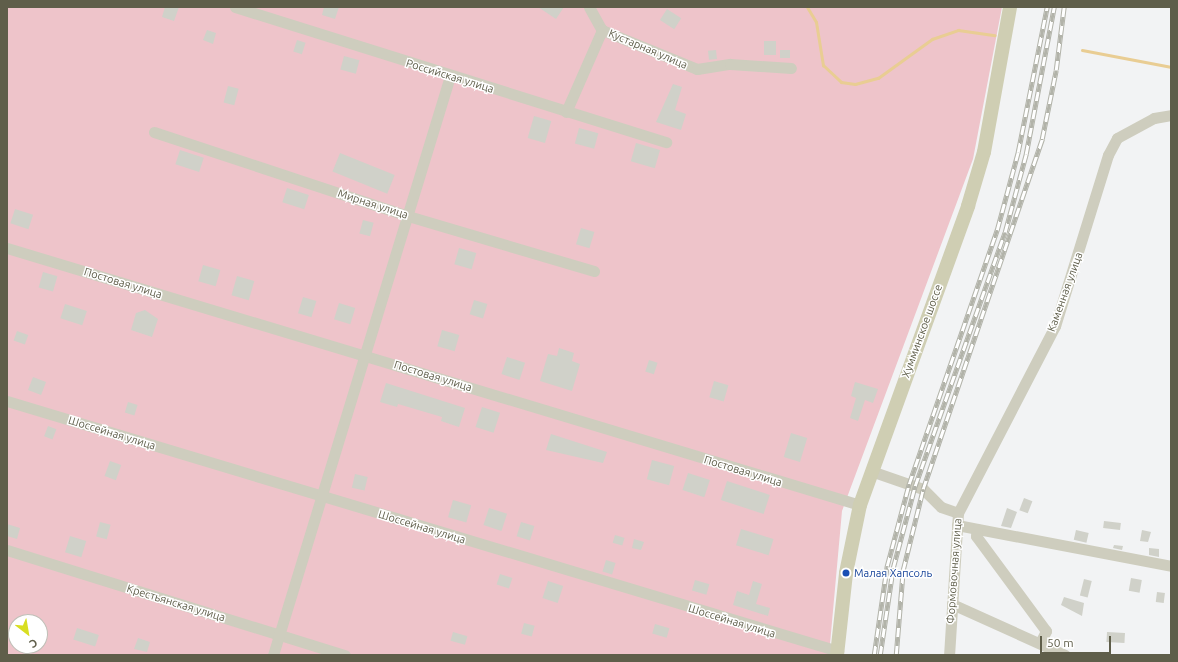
<!DOCTYPE html>
<html>
<head>
<meta charset="utf-8">
<style>
	body { margin:0 }
	#map { position:relative; width:1178px; height:662px; overflow:hidden; background:#f2f3f4; font-family:Ubuntu,sans-serif }
	div>[style] { position:absolute }
	[style*='--x'] { left:calc(var(--x)*1px); top:calc(var(--y)*1px); width:calc(var(--w)*1px); rotate:calc(var(--a)*1deg) }
	.green>* { inset:0; background:#eec4ca }
	.stream>* { height:3px; margin:-1.5px; padding:0 1.5px; transform-origin:1.5px; border-radius:1.5px; background:#e9cd93 }
	.building>* { inset:0; background:#d0d1c9; transform-origin:0 0 }
	.minor>* { height:11px; margin:-5.5px; padding:0 5.5px; transform-origin:5.5px; border-radius:5.5px; background:#cecdbe }
	.major>* { height:14px; margin:-7px; padding:0 7px; transform-origin:7px; border-radius:7px; background:#cfceb3 }
	.rail>* { height:4.5px; margin-top:-2.25px; transform-origin:0; background:repeating-linear-gradient(90deg,#fff 0 9px,#b2b3a9 0 18px); box-sizing:border-box; border-block:1px solid #b2b3a9 }
	.dots>* { width:11px; height:11px; translate:-50% -50%; box-sizing:border-box; border:2px solid #fff; border-radius:50% }
	span { translate:-50% -50%; white-space:nowrap; text-align:center; line-height:1.15; -webkit-text-stroke:3px #fff; paint-order:stroke }
	.street-label { font-size:11px; color:#5f5e4a }
	.transit-label { font-size:11px; color:#164399 }
	.left { translate:0 -50%; text-align:left }
	.frame { position:absolute; inset:0; border:8px solid #5f5e4a; pointer-events:none }
	.north { position:absolute; left:8px; top:614px; width:40px; height:40px; box-sizing:border-box; background:#fff; border:1px solid #bfbfb7; border-radius:50%; rotate:149deg; font-size:11px; font-weight:700; line-height:16px; text-align:center; color:#5f5e4a }
	.north::after { content:''; display:block; margin:auto; width:14px; height:18px; background:#d8de22; clip-path:polygon(50% 0,100% 100%,50% 72%,0 100%) }
	.scale { position:absolute; left:1040px; top:636px; width:71px; height:18px; box-sizing:border-box; border:2px solid #5f5e4a; border-top:0; padding-left:5px; font-size:12px; line-height:14px; white-space:nowrap; color:#5f5e4a; -webkit-text-stroke:3px #fff; paint-order:stroke }
</style>
</head>
<body>
<div id="map">
	<div class="green">
		<div style="clip-path:polygon(evenodd,7px 7px,1002px 7px,973px 159px,842px 511px,829px 655px,7px 655px,7px 7px,16px 622px,40px 622px,40px 646px,16px 646px,16px 622px)"></div>
	</div>
	<div class="stream">
		<div style="--x:807;--y:7;--w:17;--a:59"></div>
		<div style="--x:816;--y:22;--w:44;--a:80.8"></div>
		<div style="--x:823;--y:65;--w:25;--a:43"></div>
		<div style="--x:841;--y:82;--w:14;--a:8"></div>
		<div style="--x:855;--y:84;--w:24;--a:-15"></div>
		<div style="--x:878;--y:78;--w:67;--a:-35.8"></div>
		<div style="--x:932;--y:39;--w:28;--a:-19"></div>
		<div style="--x:958;--y:30;--w:37;--a:8"></div>
		<div style="--x:1082;--y:50;--w:91;--a:10.8"></div>
	</div>
	<div class="building">
		<div style="clip-path:polygon(165px 7px,179px 7px,174px 21px,162px 17px)"></div>
		<div style="clip-path:polygon(324px 7px,339px 7px,335px 19px,322px 15px)"></div>
		<div style="clip-path:polygon(538px 7px,564px 7px,556px 19px)"></div>
		<div style="left:667px;top:9px;width:17px;height:13px;rotate:33deg"></div>
		<div style="clip-path:polygon(207px 30px,216px 33px,213px 44px,203px 40px)"></div>
		<div style="left:297px;top:40px;width:9px;height:12px;rotate:18deg"></div>
		<div style="left:764px;top:41px;width:12px;height:14px"></div>
		<div style="left:716px;top:50px;width:9px;height:8px;rotate:84deg"></div>
		<div style="left:780px;top:50px;width:10px;height:8px"></div>
		<div style="left:344px;top:56px;width:16px;height:14px;rotate:15deg"></div>
		<div style="clip-path:polygon(673px 84px,682px 87px,675px 110px,686px 114px,681px 130px,656px 122px)"></div>
		<div style="left:228px;top:86px;width:11px;height:17px;rotate:15deg"></div>
		<div style="left:534px;top:116px;width:18px;height:23px;rotate:16deg"></div>
		<div style="left:579px;top:128px;width:20px;height:16px;rotate:15deg"></div>
		<div style="left:636px;top:143px;width:25px;height:19px;rotate:16deg"></div>
		<div style="left:180px;top:150px;width:25px;height:15px;rotate:18deg"></div>
		<div style="left:340px;top:153px;width:59px;height:20px;rotate:22deg"></div>
		<div style="left:287px;top:188px;width:23px;height:15px;rotate:18deg"></div>
		<div style="left:15px;top:209px;width:19px;height:15px;rotate:18deg"></div>
		<div style="left:363px;top:220px;width:11px;height:14px;rotate:15deg"></div>
		<div style="left:581px;top:228px;width:14px;height:17px;rotate:17deg"></div>
		<div style="left:459px;top:248px;width:18px;height:17px;rotate:16deg"></div>
		<div style="left:203px;top:265px;width:18px;height:17px;rotate:16deg"></div>
		<div style="left:43px;top:272px;width:15px;height:16px;rotate:16deg"></div>
		<div style="left:237px;top:276px;width:18px;height:20px;rotate:16deg"></div>
		<div style="left:303px;top:297px;width:14px;height:17px;rotate:17deg"></div>
		<div style="left:474px;top:300px;width:14px;height:15px;rotate:17deg"></div>
		<div style="left:339px;top:303px;width:17px;height:17px;rotate:17deg"></div>
		<div style="left:65px;top:304px;width:23px;height:15px;rotate:18deg"></div>
		<div style="clip-path:polygon(145px 310px,158px 319px,152px 337px,131px 330px,136px 313px)"></div>
		<div style="left:442px;top:330px;width:18px;height:17px;rotate:16deg"></div>
		<div style="left:17px;top:331px;width:12px;height:10px;rotate:20deg"></div>
		<div style="clip-path:polygon(559px 348px,574px 353px,572px 361px,580px 364px,572px 391px,540px 381px,548px 354px,557px 356px)"></div>
		<div style="left:507px;top:357px;width:19px;height:18px;rotate:18deg"></div>
		<div style="left:649px;top:360px;width:9px;height:12px;rotate:18deg"></div>
		<div style="left:33px;top:377px;width:14px;height:14px;rotate:21deg"></div>
		<div style="left:714px;top:381px;width:15px;height:17px;rotate:16deg"></div>
		<div style="clip-path:polygon(855px 382px,878px 389px,873px 403px,865px 400px,858px 421px,850px 418px,856px 398px,851px 396px)"></div>
		<div style="clip-path:polygon(386px 383px,465px 408px,459px 427px,441px 421px,442px 417px,398px 404px,397px 407px,380px 402px)"></div>
		<div style="left:128px;top:402px;width:10px;height:11px;rotate:17deg"></div>
		<div style="left:482px;top:407px;width:19px;height:21px;rotate:18deg"></div>
		<div style="left:48px;top:426px;width:9px;height:11px;rotate:21deg"></div>
		<div style="left:791px;top:433px;width:17px;height:25px;rotate:17deg"></div>
		<div style="clip-path:polygon(551px 434px,607px 452px,603px 463px,546px 450px)"></div>
		<div style="left:652px;top:460px;width:23px;height:20px;rotate:15deg"></div>
		<div style="left:110px;top:461px;width:12px;height:16px;rotate:20deg"></div>
		<div style="left:688px;top:473px;width:23px;height:18px;rotate:18deg"></div>
		<div style="left:355px;top:474px;width:13px;height:14px;rotate:13deg"></div>
		<div style="left:727px;top:481px;width:45px;height:20px;rotate:18deg"></div>
		<div style="left:1024px;top:498px;width:9px;height:13px;rotate:21deg"></div>
		<div style="left:453px;top:500px;width:19px;height:18px;rotate:16deg"></div>
		<div style="left:489px;top:508px;width:19px;height:18px;rotate:18deg"></div>
		<div style="clip-path:polygon(1007px 508px,1017px 512px,1011px 528px,1001px 526px)"></div>
		<div style="left:1104px;top:521px;width:17px;height:7px;rotate:7deg"></div>
		<div style="left:100px;top:522px;width:11px;height:15px;rotate:15deg"></div>
		<div style="left:521px;top:522px;width:14px;height:15px;rotate:17deg"></div>
		<div style="clip-path:polygon(7px 524px,20px 528px,17px 539px,7px 536px)"></div>
		<div style="left:741px;top:529px;width:34px;height:17px;rotate:17deg"></div>
		<div style="left:1076px;top:530px;width:13px;height:10px;rotate:13deg"></div>
		<div style="clip-path:polygon(1142px 530px,1151px 532px,1148px 542px,1140px 541px)"></div>
		<div style="left:615px;top:535px;width:10px;height:8px;rotate:17deg"></div>
		<div style="left:70px;top:536px;width:17px;height:17px;rotate:17deg"></div>
		<div style="clip-path:polygon(634px 539px,644px 542px,641px 550px,632px 548px)"></div>
		<div style="clip-path:polygon(1114px 545px,1123px 546px,1122px 550px,1113px 548px)"></div>
		<div style="clip-path:polygon(1149px 548px,1159px 549px,1159px 557px,1149px 555px)"></div>
		<div style="left:606px;top:560px;width:10px;height:12px;rotate:17deg"></div>
		<div style="left:500px;top:574px;width:13px;height:11px;rotate:18deg"></div>
		<div style="left:1131px;top:578px;width:11px;height:13px;rotate:10deg"></div>
		<div style="left:1084px;top:579px;width:8px;height:17px;rotate:14deg"></div>
		<div style="left:695px;top:580px;width:15px;height:11px;rotate:16deg"></div>
		<div style="left:548px;top:581px;width:16px;height:18px;rotate:18deg"></div>
		<div style="clip-path:polygon(753px 581px,762px 584px,756px 604px,770px 608px,768px 616px,733px 605px,737px 591px,749px 595px)"></div>
		<div style="left:1157px;top:592px;width:8px;height:10px;rotate:7deg"></div>
		<div style="clip-path:polygon(1064px 597px,1084px 603px,1082px 616px,1061px 605px)"></div>
		<div style="left:524px;top:623px;width:11px;height:11px;rotate:15deg"></div>
		<div style="left:655px;top:624px;width:15px;height:10px;rotate:16deg"></div>
		<div style="left:77px;top:628px;width:23px;height:12px;rotate:18deg"></div>
		<div style="left:453px;top:632px;width:15px;height:9px;rotate:16deg"></div>
		<div style="left:1107px;top:632px;width:18px;height:10px;rotate:3deg"></div>
		<div style="clip-path:polygon(138px 638px,150px 642px,147px 652px,134px 649px)"></div>
	</div>
	<div class="minor">
		<div style="--x:235;--y:7;--w:452;--a:17.4"></div>
		<div style="--x:589;--y:7;--w:26;--a:61"></div>
		<div style="--x:602;--y:30;--w:103;--a:22.3"></div>
		<div style="--x:697;--y:69;--w:33;--a:-9"></div>
		<div style="--x:730;--y:64;--w:61;--a:3.8"></div>
		<div style="--x:566;--y:112;--w:90;--a:-66.3"></div>
		<div style="--x:154;--y:132;--w:268;--a:18.3"></div>
		<div style="--x:408;--y:216;--w:194;--a:16.5"></div>
		<div style="--x:7;--y:248;--w:891;--a:16.77"></div>
		<div style="--x:7;--y:401;--w:868;--a:16.74"></div>
		<div style="--x:871;--y:471;--w:55;--a:19.1"></div>
		<div style="--x:923;--y:489;--w:25;--a:45"></div>
		<div style="--x:941;--y:507;--w:18;--a:19"></div>
		<div style="--x:958;--y:513;--w:142;--a:93.6"></div>
		<div style="--x:958;--y:513;--w:211;--a:-62.6"></div>
		<div style="--x:1055;--y:326;--w:179;--a:-72.8"></div>
		<div style="--x:1108;--y:155;--w:19;--a:-62"></div>
		<div style="--x:1117;--y:138;--w:42;--a:-28.4"></div>
		<div style="--x:1154;--y:118;--w:17;--a:-10"></div>
		<div style="--x:957;--y:525;--w:218;--a:10.8"></div>
		<div style="--x:977;--y:529;--w:7;--a:98"></div>
		<div style="--x:976;--y:536;--w:118;--a:53.6"></div>
		<div style="--x:1046;--y:631;--w:11;--a:117"></div>
		<div style="--x:7;--y:550;--w:354;--a:17.3"></div>
		<div style="--x:952;--y:604;--w:124;--a:24.3"></div>
		<div style="--x:273;--y:655;--w:605;--a:-73"></div>
	</div>
	<div class="major">
		<div style="--x:837;--y:655;--w:82;--a:-83.7"></div>
		<div style="--x:846;--y:573;--w:69;--a:-78.4"></div>
		<div style="--x:860;--y:505;--w:318;--a:-70.1"></div>
		<div style="--x:968;--y:206;--w:56;--a:-73.5"></div>
		<div style="--x:984;--y:152;--w:147;--a:-79.8"></div>
	</div>
	<div class="rail">
		<div style="--x:874;--y:655;--w:90;--a:-81.7"></div>
		<div style="--x:887;--y:566;--w:85;--a:-75"></div>
		<div style="--x:909;--y:484;--w:269;--a:-70.9"></div>
		<div style="--x:997;--y:230;--w:81;--a:-74.9"></div>
		<div style="--x:1018;--y:152;--w:148;--a:-78.7"></div>
		<div style="--x:880;--y:655;--w:88;--a:-81.5"></div>
		<div style="--x:893;--y:568;--w:85;--a:-75"></div>
		<div style="--x:915;--y:486;--w:269;--a:-70.5"></div>
		<div style="--x:1005;--y:232;--w:81;--a:-74.9"></div>
		<div style="--x:1026;--y:154;--w:150;--a:-79.2"></div>
		<div style="--x:896;--y:655;--w:85;--a:-85.3"></div>
		<div style="--x:903;--y:570;--w:83;--a:-76.1"></div>
		<div style="--x:923;--y:489;--w:370;--a:-71.2"></div>
		<div style="--x:1042;--y:139;--w:70;--a:-78.5"></div>
		<div style="--x:1056;--y:70;--w:64;--a:-82.8"></div>
	</div>
	<div class="dots">
		<div style="left:846px;top:573px;background:#1a4fb4"></div>
	</div>
	<div class="street-label">
		<span style="left:648px;top:49px;rotate:23deg">Кустарная улица</span>
		<span style="left:450px;top:76px;rotate:17deg">Российская улица</span>
		<span style="left:373px;top:204px;rotate:18deg">Мирная улица</span>
		<span style="left:123px;top:283px;rotate:17deg">Постовая улица</span>
		<span style="left:1065px;top:292px;rotate:-70deg">Каменная улица</span>
		<span style="left:922px;top:331px;rotate:-70deg">Хумминское шоссе</span>
		<span style="left:433px;top:376px;rotate:17deg">Постовая улица</span>
		<span style="left:112px;top:433px;rotate:17deg">Шоссейная улица</span>
		<span style="left:743px;top:471px;rotate:17deg">Постовая улица</span>
		<span style="left:422px;top:527px;rotate:17deg">Шоссейная улица</span>
		<span style="left:954px;top:571px;rotate:-86deg">Формовочная улица</span>
		<span style="left:176px;top:603px;rotate:17deg">Крестьянская улица</span>
		<span style="left:732px;top:621px;rotate:17deg">Шоссейная улица</span>
	</div>
	<div class="transit-label">
		<span class="left" style="left:854px;top:573px">Малая Хапсоль</span>
	</div>
	<div class="frame"></div>
	<div class="north">С</div>
	<div class="scale">50 m</div>
</div>
</body>
</html>
